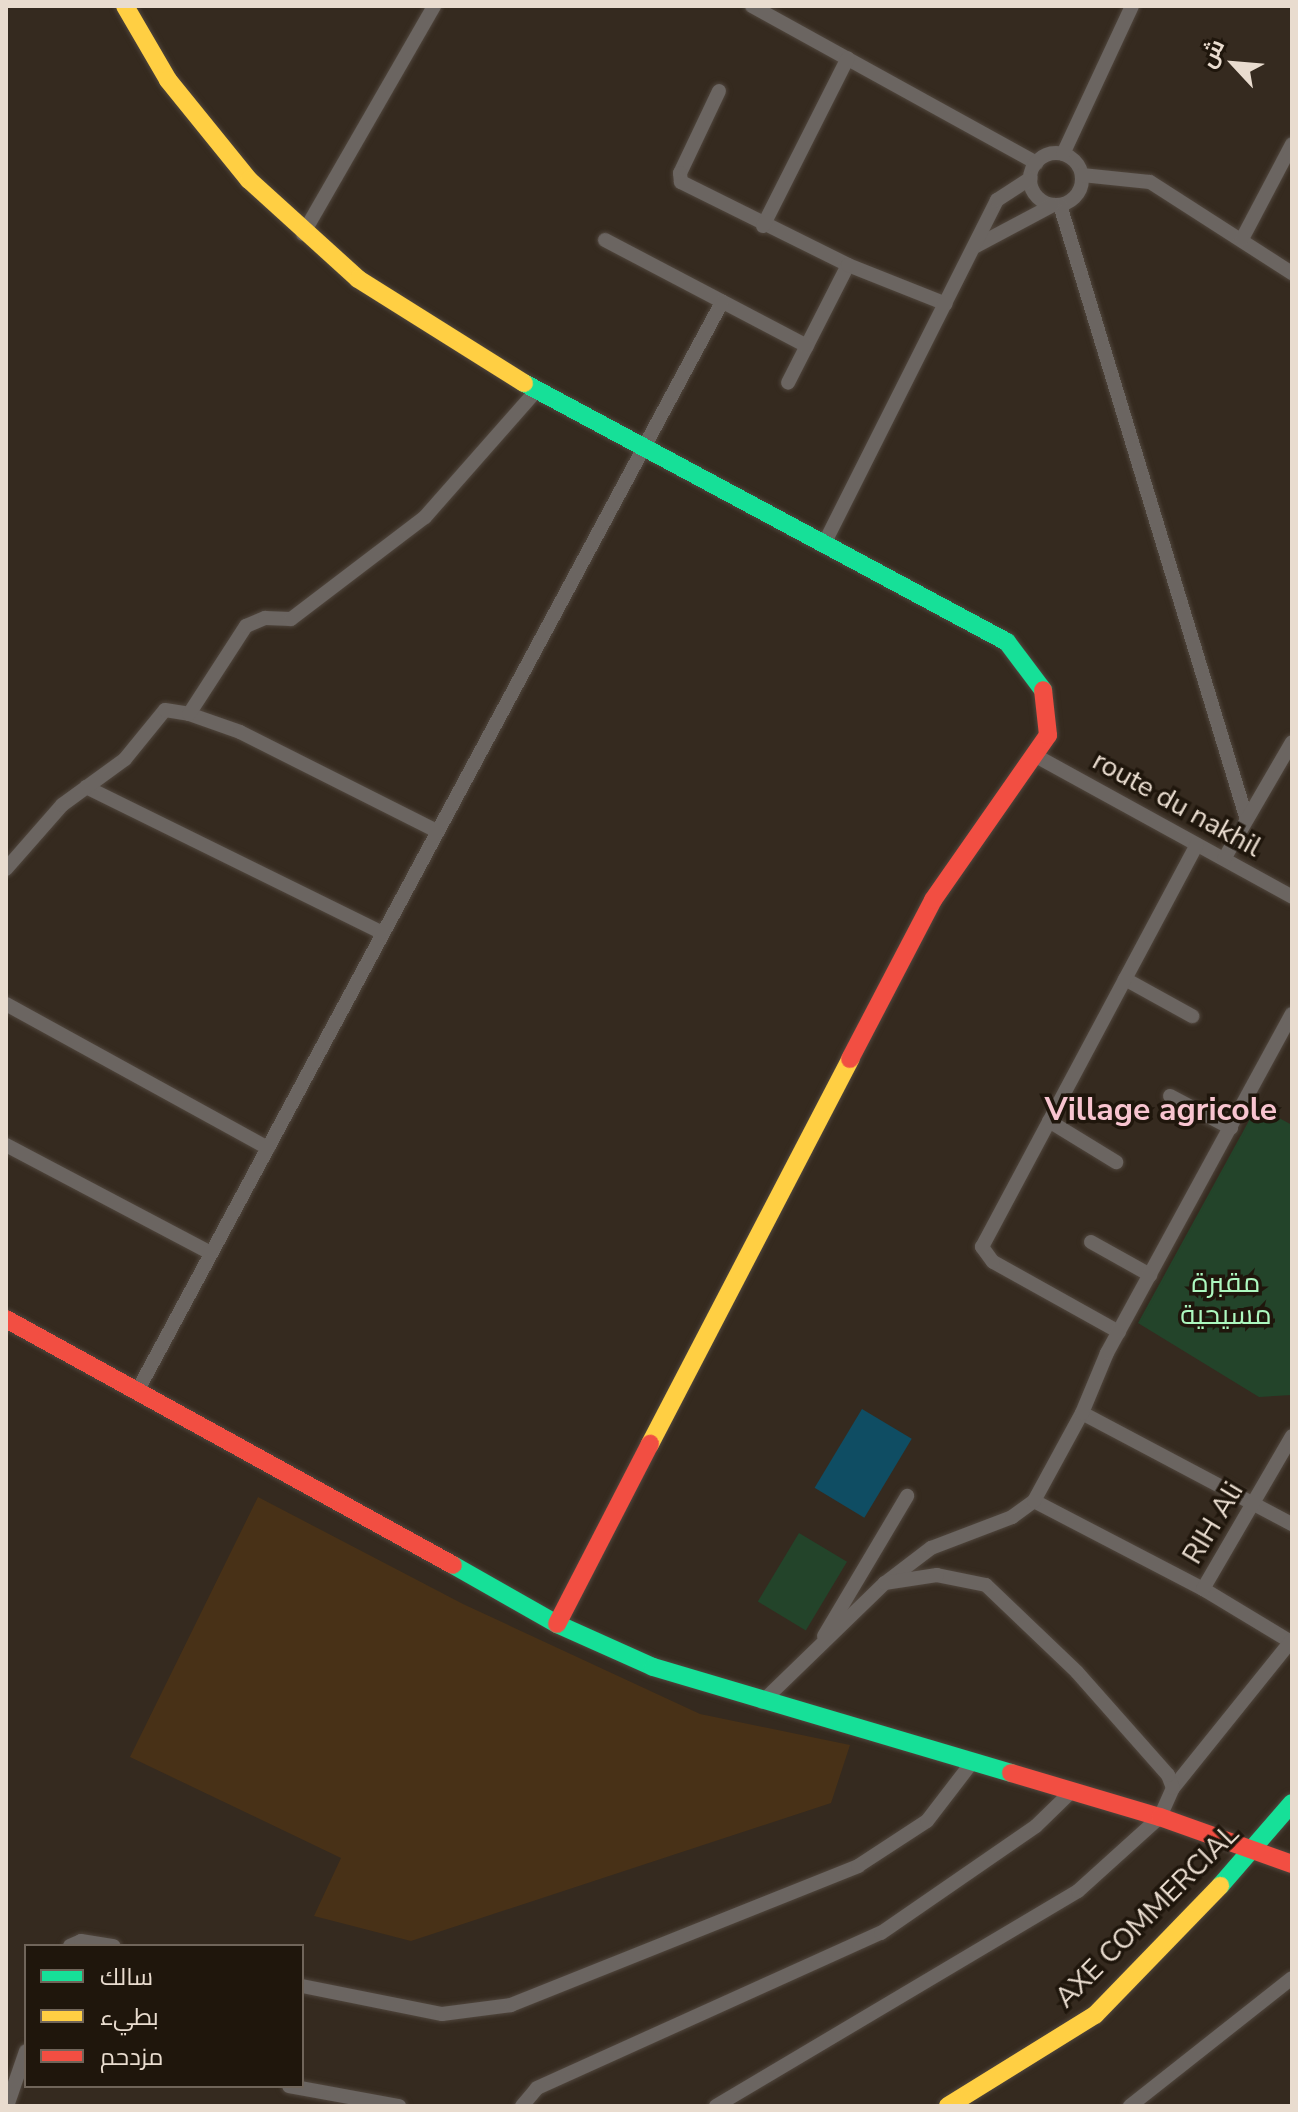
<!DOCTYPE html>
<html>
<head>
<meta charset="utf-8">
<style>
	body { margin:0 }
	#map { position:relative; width:1298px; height:2112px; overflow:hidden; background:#352a1f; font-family:"Nunito Sans",Cairo,sans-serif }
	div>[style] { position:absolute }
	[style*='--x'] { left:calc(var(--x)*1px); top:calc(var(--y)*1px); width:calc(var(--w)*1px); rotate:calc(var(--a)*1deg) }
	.built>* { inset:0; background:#483117 }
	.green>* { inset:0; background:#23442a; transform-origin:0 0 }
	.water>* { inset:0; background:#0f4d63; transform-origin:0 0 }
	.roads { filter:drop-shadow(0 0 2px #50463d) drop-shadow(0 0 2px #50463d) }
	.street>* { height:14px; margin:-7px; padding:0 7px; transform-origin:7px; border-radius:7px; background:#6b6561 }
	.street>.ring { margin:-7px; padding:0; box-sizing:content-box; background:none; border:14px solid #6b6561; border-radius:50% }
	.fast>* { height:18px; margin:-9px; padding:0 9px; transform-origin:9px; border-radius:9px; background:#16e098 }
	.slow>* { height:18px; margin:-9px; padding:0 9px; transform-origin:9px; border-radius:9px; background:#ffcf43 }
	.jam>* { height:18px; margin:-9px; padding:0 9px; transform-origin:9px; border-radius:9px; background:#f24e42 }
	span { translate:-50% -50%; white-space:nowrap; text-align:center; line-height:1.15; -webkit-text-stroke:7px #1f160c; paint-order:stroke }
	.street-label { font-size:28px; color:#e9dccf }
	.park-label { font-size:28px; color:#adf8bf }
	.quarter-label { font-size:32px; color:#f8c4d0; font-weight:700 }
	.frame { position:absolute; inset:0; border:8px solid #e9dccf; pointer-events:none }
	.legend { position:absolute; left:24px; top:1944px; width:280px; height:144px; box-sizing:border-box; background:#1f160c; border:2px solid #70655a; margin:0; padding:10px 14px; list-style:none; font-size:24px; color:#e9dccf }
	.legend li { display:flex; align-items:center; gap:16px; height:40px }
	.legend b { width:40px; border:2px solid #70655a }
	.north { position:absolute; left:1194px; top:24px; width:80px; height:80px; -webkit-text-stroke:6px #1f160c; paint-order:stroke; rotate:296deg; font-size:22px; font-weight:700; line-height:32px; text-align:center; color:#e9dccf }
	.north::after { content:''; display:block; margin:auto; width:28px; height:36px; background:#e9dccf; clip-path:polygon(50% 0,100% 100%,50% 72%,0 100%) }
</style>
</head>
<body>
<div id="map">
	<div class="built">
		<div style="clip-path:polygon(258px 1497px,463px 1604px,700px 1714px,850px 1745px,831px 1803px,411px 1941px,314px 1916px,341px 1858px,130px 1757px)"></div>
	</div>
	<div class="green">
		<div style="clip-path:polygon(1257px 1106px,1292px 1125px,1292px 1395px,1259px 1397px,1138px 1323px)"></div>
		<div style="left:799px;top:1533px;width:56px;height:80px;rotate:31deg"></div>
	</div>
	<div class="water">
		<div style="left:862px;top:1409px;width:58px;height:92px;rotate:31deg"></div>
	</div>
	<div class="roads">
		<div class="street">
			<div style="--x:752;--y:6;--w:325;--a:28.9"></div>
			<div style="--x:719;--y:91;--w:91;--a:115.4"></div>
			<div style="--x:680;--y:173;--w:9;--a:84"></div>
			<div style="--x:681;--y:182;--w:186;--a:26.4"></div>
			<div style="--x:848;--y:265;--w:132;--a:117"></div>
			<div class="ring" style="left:1030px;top:153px;width:38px;height:38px"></div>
			<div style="--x:1063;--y:154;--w:163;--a:-65"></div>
			<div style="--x:1082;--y:175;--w:68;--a:5.9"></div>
			<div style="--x:1150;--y:182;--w:169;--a:32.7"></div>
			<div style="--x:1060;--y:205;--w:640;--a:73.09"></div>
			<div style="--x:763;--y:226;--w:188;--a:-63.2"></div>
			<div style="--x:303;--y:234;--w:263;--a:-60.1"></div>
			<div style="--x:1242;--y:239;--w:107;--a:-62.2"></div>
			<div style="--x:605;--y:240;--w:228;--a:27.7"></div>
			<div style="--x:976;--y:246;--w:87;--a:-28"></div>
			<div style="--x:848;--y:265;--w:105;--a:21.7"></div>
			<div style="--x:825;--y:542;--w:383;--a:-63.3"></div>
			<div style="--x:997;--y:200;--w:40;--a:-32.9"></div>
			<div style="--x:189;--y:714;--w:54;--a:19.4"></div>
			<div style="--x:240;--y:732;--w:218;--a:26.7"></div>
			<div style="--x:1036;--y:756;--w:292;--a:28.8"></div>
			<div style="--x:86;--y:787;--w:329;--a:26.2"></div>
			<div style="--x:1224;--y:859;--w:135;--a:-59.8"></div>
			<div style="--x:6;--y:869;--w:85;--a:-48.8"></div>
			<div style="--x:62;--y:805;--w:78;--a:-36.1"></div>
			<div style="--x:125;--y:759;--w:63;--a:-50.8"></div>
			<div style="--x:165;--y:710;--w:24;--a:9"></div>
			<div style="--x:189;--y:714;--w:105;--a:-57.1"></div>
			<div style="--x:246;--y:626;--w:21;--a:-23"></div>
			<div style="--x:265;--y:618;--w:26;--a:2"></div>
			<div style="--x:291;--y:619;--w:168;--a:-37.3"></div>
			<div style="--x:425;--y:517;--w:168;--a:-48.6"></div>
			<div style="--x:1125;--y:979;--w:77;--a:28.9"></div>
			<div style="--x:6;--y:1004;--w:299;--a:28.8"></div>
			<div style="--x:1170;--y:1096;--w:69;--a:27.7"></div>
			<div style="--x:1049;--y:1121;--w:79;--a:31.5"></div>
			<div style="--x:6;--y:1145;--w:232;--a:27.8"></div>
			<div style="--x:1091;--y:1242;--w:68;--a:29.2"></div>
			<div style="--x:1119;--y:1332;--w:144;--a:-150.9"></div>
			<div style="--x:993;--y:1262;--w:19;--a:-126"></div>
			<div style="--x:982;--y:1247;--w:456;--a:-61.9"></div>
			<div style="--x:139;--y:1388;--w:1233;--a:-61.77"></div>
			<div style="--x:1082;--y:1413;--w:238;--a:27.9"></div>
			<div style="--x:1034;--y:1501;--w:195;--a:27.5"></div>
			<div style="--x:824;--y:1636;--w:163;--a:-59.3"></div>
			<div style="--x:1291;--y:1642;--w:103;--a:-148.9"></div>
			<div style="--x:1203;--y:1589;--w:177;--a:-59.8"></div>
			<div style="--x:762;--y:1702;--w:171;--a:-44.1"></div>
			<div style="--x:885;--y:1583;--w:58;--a:-37.3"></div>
			<div style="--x:931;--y:1548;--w:87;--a:-20.9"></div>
			<div style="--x:1012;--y:1517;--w:27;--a:-36"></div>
			<div style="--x:1034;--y:1501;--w:100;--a:-61.4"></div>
			<div style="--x:1082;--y:1413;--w:65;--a:-67.4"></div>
			<div style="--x:1107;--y:1353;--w:386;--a:-61.4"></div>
			<div style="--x:1173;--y:1788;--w:190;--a:-51.2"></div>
			<div style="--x:70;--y:1946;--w:12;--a:-24"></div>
			<div style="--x:81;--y:1941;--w:33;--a:9"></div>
			<div style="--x:302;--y:1986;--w:143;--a:11.3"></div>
			<div style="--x:442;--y:2014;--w:70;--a:-7.4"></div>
			<div style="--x:511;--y:2005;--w:374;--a:-21.8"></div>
			<div style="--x:858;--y:1866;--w:82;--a:-33.1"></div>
			<div style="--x:927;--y:1821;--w:76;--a:-52.5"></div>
			<div style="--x:289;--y:2086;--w:112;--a:10.3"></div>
			<div style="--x:7;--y:2106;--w:58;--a:-70.9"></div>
			<div style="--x:522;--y:2106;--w:23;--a:-50"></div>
			<div style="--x:537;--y:2088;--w:377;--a:-24.3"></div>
			<div style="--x:881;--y:1933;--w:188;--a:-34.6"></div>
			<div style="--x:1036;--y:1826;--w:52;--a:-44.2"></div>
			<div style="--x:716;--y:2106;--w:421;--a:-30.7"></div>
			<div style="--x:1078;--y:1891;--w:110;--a:-42.1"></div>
			<div style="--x:1160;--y:1817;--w:32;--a:-66"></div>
			<div style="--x:1173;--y:1788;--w:14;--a:-111"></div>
			<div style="--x:1168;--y:1775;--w:137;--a:-131.5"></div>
			<div style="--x:1077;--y:1672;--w:126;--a:-136.3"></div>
			<div style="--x:986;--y:1585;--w:50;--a:-168.5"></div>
			<div style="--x:937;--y:1575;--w:53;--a:171.3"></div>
			<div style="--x:1130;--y:2106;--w:206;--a:-38.3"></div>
		</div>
		<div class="fast">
			<div style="--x:524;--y:383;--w:548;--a:28.2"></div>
			<div style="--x:1007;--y:642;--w:60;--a:53.1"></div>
			<div style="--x:453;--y:1565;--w:120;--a:29.6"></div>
			<div style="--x:557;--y:1624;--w:105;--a:24.1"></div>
			<div style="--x:653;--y:1667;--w:373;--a:16.5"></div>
			<div style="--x:1220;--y:1886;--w:110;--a:-49.1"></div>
		</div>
		<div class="slow">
			<div style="--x:125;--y:6;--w:86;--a:59.8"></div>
			<div style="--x:168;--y:80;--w:129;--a:51"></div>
			<div style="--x:249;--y:180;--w:147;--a:42.2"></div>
			<div style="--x:358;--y:279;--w:196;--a:32.1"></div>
			<div style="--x:650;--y:1444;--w:434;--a:-62.5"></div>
			<div style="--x:948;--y:2106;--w:173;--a:-31.8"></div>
			<div style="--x:1095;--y:2015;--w:180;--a:-45.9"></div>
		</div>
		<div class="jam">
			<div style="--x:850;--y:1059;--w:179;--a:-62.4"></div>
			<div style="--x:933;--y:900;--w:201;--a:-55.1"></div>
			<div style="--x:1048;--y:735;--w:45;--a:-96.3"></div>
			<div style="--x:6;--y:1319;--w:510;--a:28.83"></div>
			<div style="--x:557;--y:1624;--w:203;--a:-62.7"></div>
			<div style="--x:1011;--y:1773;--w:155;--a:16.5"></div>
			<div style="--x:1160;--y:1817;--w:140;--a:19.6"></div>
		</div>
	</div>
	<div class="street-label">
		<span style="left:1177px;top:804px;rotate:29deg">route du nakhil</span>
		<span style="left:1213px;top:1523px;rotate:-59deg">RIH Ali</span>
		<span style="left:1147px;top:1916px;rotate:-45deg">AXE COMMERCIAL</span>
	</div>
	<div class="park-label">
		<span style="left:1226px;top:1299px">مقبرة<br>مسيحية</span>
	</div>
	<div class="quarter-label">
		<span style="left:1161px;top:1110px">Village agricole</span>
	</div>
	<div class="frame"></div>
	<ul class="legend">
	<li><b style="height:10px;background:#16e098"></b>سالك</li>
	<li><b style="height:10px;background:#ffcf43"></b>بطيء</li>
	<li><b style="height:10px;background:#f24e42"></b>مزدحم</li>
	</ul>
	<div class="north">ش</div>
</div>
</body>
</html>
